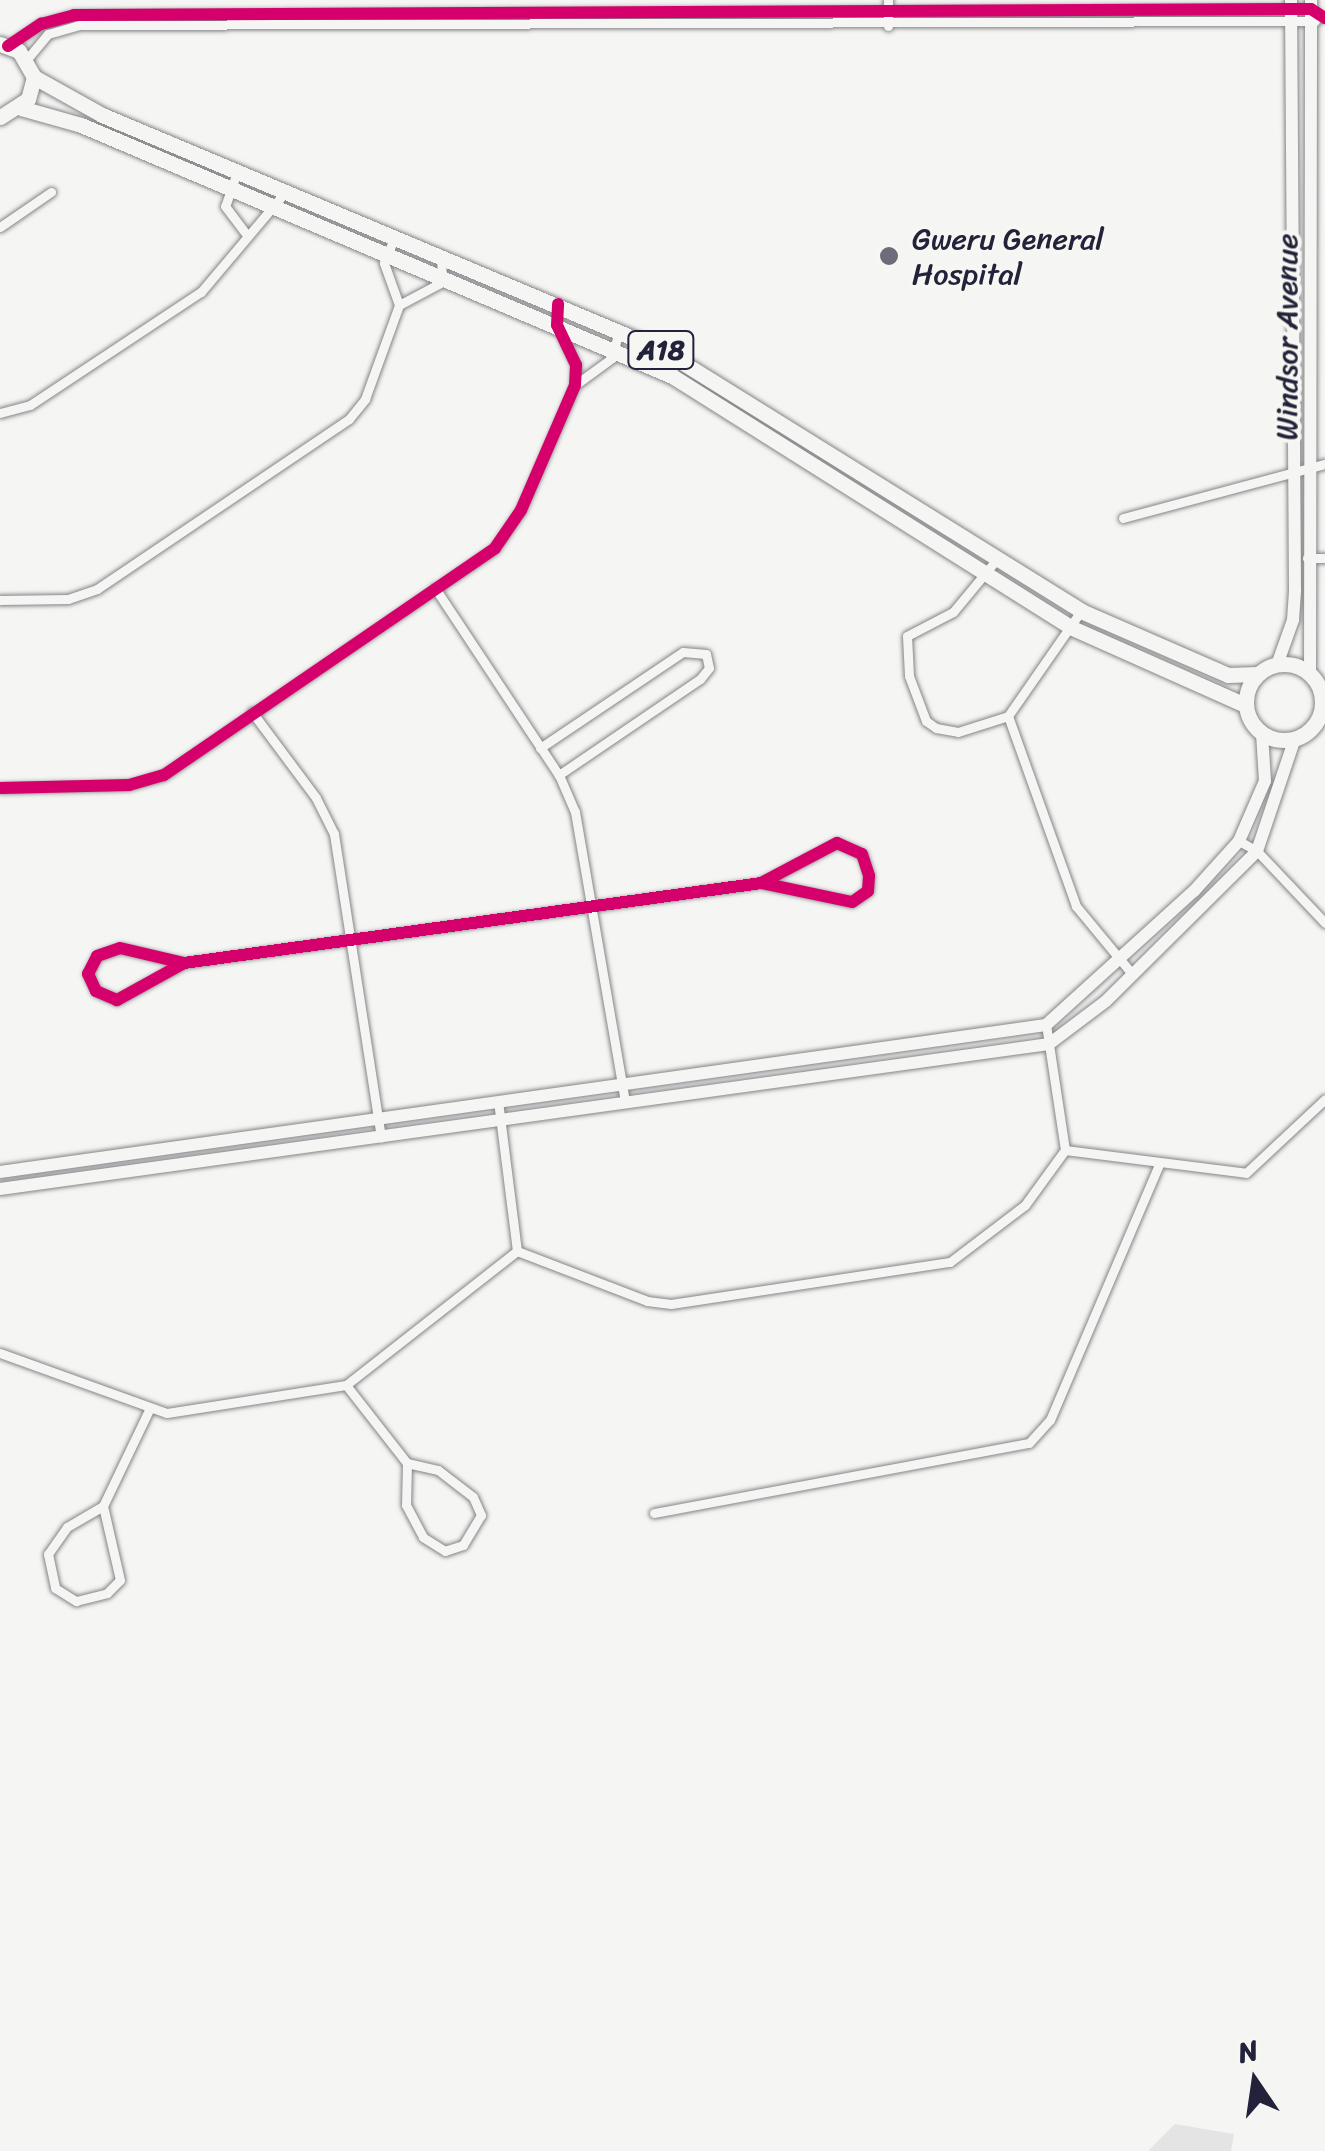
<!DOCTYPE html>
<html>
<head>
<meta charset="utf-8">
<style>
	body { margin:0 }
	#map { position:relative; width:1325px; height:2151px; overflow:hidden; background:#f5f5f3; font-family:Sriracha,sans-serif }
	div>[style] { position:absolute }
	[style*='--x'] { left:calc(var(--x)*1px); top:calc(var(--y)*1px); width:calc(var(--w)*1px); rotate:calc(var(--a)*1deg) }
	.green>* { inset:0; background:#e4e4e4 }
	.roads { filter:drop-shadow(0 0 2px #858589) drop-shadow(0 0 2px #858589) }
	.minor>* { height:9px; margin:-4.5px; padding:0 4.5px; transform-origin:4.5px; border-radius:4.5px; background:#f5f5f3 }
	.secondary>* { height:12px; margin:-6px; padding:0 6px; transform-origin:6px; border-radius:6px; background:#f5f5f3 }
	.trunk>* { height:15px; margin:-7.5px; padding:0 7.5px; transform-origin:7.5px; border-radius:7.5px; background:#f5f5f3 }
	.trunk>.ring { margin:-7.5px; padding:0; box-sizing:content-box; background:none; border:15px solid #f5f5f3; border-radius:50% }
	.cycleway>* { height:12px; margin:-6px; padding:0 6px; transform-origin:6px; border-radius:6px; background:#d6006c }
	.dots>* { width:28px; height:28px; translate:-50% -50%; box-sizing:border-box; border:5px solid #f6f6f2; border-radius:50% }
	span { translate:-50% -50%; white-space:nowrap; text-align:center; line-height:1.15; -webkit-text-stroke:8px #f6f6f2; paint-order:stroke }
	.shield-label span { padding:2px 8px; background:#f6f6f2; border:2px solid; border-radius:8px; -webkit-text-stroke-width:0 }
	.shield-label { font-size:28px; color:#22223b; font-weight:700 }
	.poi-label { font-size:30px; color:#22223b }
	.left { translate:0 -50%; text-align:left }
	.street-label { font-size:30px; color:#22223b }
	.north { position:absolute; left:1205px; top:2031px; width:100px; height:100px; -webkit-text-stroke:8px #f6f6f2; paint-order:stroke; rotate:347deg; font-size:28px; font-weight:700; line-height:40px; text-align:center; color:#22223b }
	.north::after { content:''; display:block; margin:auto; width:35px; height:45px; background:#22223b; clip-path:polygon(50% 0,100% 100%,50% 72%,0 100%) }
</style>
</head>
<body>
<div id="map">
	<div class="green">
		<div style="clip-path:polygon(1175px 2124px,1234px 2134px,1231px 2151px,1148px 2151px)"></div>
	</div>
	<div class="roads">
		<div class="minor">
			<div style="--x:888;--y:0;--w:26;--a:90"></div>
			<div style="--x:8;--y:46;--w:40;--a:-34"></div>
			<div style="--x:41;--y:24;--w:34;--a:-15"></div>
			<div style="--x:74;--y:15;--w:1217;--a:-0.28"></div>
			<div style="--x:1291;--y:9;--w:20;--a:0"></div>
			<div style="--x:1311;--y:9;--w:13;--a:42"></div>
			<div style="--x:27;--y:59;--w:33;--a:-50"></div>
			<div style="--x:48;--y:34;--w:33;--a:-16"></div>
			<div style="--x:80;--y:25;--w:1235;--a:-0.19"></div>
			<div style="--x:237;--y:172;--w:36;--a:109"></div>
			<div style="--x:225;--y:206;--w:34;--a:53"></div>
			<div style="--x:0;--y:227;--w:62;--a:-34.5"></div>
			<div style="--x:399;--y:305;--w:49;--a:-28.1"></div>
			<div style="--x:442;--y:282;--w:24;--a:-92"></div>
			<div style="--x:575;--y:385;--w:46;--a:-36.1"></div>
			<div style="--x:612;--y:358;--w:29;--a:-76"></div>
			<div style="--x:0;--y:413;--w:31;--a:-15"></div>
			<div style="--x:30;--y:405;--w:205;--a:-33.5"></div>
			<div style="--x:201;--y:292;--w:132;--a:-49.9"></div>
			<div style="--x:1123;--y:518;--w:209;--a:-15"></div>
			<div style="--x:1307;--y:558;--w:18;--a:0"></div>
			<div style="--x:997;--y:559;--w:69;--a:129.7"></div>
			<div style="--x:953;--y:612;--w:52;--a:152.4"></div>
			<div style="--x:907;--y:636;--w:40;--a:87.1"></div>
			<div style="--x:909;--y:676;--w:48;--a:69.3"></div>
			<div style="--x:926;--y:721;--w:12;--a:35"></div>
			<div style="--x:936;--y:728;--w:22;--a:10"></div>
			<div style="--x:958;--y:732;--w:52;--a:-17.7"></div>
			<div style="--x:1008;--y:716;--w:128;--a:-55.2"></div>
			<div style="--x:435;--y:588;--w:224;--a:56.5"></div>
			<div style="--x:559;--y:775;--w:40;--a:66.6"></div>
			<div style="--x:575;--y:812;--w:293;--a:80.2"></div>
			<div style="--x:0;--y:600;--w:68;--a:-0.8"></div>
			<div style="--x:68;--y:599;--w:31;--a:-19"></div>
			<div style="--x:97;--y:589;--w:304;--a:-34"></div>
			<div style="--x:349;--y:419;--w:26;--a:-51"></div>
			<div style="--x:365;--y:399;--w:100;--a:-70.1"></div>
			<div style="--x:399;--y:305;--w:45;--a:-109.7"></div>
			<div style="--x:384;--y:263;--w:29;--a:-68"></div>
			<div style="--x:252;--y:712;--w:107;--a:53.3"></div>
			<div style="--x:316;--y:798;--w:40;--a:63.4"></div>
			<div style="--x:334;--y:834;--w:307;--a:81.2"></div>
			<div style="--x:1008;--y:716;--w:202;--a:70.3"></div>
			<div style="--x:1076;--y:906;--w:89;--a:50.4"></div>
			<div style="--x:540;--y:748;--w:172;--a:-33.9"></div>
			<div style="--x:683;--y:652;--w:23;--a:5"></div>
			<div style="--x:706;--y:654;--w:14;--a:78"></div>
			<div style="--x:709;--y:668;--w:14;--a:129"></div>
			<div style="--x:700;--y:679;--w:171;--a:145.8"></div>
			<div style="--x:0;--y:788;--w:129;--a:-1.3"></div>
			<div style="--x:129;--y:785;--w:36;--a:-16"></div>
			<div style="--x:164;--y:775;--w:401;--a:-34.4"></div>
			<div style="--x:495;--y:548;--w:46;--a:-55.6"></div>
			<div style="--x:521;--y:510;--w:136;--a:-66.6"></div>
			<div style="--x:575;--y:385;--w:20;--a:-87"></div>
			<div style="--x:576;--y:365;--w:44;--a:-115.4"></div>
			<div style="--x:557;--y:325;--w:21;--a:-87"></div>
			<div style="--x:1239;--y:841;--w:21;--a:29"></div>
			<div style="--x:1257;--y:851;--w:99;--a:46.6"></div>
			<div style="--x:184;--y:963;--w:77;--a:151.1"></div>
			<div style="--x:117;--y:1000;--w:23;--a:-157"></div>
			<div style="--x:96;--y:991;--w:19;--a:-115"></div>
			<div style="--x:88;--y:974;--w:20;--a:-63"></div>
			<div style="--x:97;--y:956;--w:24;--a:-19"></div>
			<div style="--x:120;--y:948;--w:66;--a:13.2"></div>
			<div style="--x:184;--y:963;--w:583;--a:-7.89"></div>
			<div style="--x:761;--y:883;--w:86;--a:-27.8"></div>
			<div style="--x:837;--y:843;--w:27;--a:24"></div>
			<div style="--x:862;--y:854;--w:23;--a:72"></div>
			<div style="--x:869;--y:876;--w:15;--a:94"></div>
			<div style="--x:868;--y:891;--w:19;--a:145"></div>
			<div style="--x:852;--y:902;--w:93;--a:-168.2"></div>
			<div style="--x:1065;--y:1150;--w:182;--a:7.2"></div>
			<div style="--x:1246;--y:1173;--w:108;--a:-43.1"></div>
			<div style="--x:517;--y:1251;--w:139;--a:21"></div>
			<div style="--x:647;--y:1301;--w:24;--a:7"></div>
			<div style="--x:671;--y:1304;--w:282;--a:-8.6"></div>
			<div style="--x:950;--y:1262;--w:94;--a:-37.2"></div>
			<div style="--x:1025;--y:1205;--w:68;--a:-54"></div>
			<div style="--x:1065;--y:1150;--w:126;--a:-98.6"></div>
			<div style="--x:0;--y:1353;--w:177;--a:19.8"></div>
			<div style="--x:167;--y:1413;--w:181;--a:-8.9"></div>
			<div style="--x:346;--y:1385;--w:217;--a:-38.1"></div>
			<div style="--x:517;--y:1251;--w:151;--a:-97.2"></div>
			<div style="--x:346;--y:1385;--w:99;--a:52"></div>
			<div style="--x:407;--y:1463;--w:32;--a:13"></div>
			<div style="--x:438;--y:1470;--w:44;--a:37.6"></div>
			<div style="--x:473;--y:1497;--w:20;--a:66"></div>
			<div style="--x:481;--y:1515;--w:35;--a:121"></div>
			<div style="--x:463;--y:1545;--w:19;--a:162"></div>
			<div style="--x:445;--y:1551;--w:26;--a:-148"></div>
			<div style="--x:423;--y:1537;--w:36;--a:-118"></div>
			<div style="--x:406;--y:1505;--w:42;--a:-88.6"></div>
			<div style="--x:103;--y:1506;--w:42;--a:149.7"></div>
			<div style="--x:67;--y:1527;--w:33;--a:125"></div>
			<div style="--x:48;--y:1554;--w:35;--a:78"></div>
			<div style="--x:55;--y:1588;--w:25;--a:32"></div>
			<div style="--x:76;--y:1601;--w:32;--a:-14"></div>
			<div style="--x:107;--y:1593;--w:18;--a:-45"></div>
			<div style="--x:120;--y:1580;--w:76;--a:-102.9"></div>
			<div style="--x:103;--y:1506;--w:106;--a:-64.4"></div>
			<div style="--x:654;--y:1513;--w:381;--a:-10.6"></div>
			<div style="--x:1029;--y:1443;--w:31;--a:-48"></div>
			<div style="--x:1050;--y:1420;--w:277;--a:-66.9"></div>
		</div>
		<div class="secondary">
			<div style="--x:1277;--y:665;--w:48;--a:-70.4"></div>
			<div style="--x:1293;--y:620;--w:31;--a:-86"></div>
			<div style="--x:1295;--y:589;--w:589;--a:-90.39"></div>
			<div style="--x:1310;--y:674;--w:674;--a:-89.91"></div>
			<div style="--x:0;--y:1172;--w:1056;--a:-8"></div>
			<div style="--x:1046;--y:1025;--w:200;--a:-42.2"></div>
			<div style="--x:1194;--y:891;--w:67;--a:-48"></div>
			<div style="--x:1239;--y:841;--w:65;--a:-66.6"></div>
			<div style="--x:1265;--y:781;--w:48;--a:-93.6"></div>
			<div style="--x:0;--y:1189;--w:1059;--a:-7.87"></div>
			<div style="--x:1049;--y:1044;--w:71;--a:-37"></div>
			<div style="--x:1106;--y:1001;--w:213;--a:-44.8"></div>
			<div style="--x:1257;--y:851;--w:119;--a:-71.4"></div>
		</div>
		<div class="trunk">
			<div style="--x:0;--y:44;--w:20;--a:20"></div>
			<div style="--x:19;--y:51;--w:30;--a:60"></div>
			<div style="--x:34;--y:77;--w:23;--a:105"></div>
			<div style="--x:28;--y:99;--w:33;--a:147"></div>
			<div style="--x:34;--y:77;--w:78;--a:29.2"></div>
			<div style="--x:102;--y:115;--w:610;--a:22.78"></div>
			<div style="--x:664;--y:351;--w:491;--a:31.9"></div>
			<div style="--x:1081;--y:611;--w:160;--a:23.5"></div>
			<div style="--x:1228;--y:675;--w:30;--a:-2"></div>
			<div style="--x:21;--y:108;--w:62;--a:15.8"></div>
			<div style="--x:81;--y:125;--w:642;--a:23.01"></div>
			<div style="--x:672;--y:376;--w:471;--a:32.2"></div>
			<div style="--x:1070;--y:627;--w:192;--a:24"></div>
			<div class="ring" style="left:1246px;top:664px;width:61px;height:61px"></div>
		</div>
	</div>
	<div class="cycleway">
		<div style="--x:8;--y:46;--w:40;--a:-34"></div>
		<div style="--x:41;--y:24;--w:34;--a:-15"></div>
		<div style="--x:74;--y:15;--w:1217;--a:-0.28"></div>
		<div style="--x:1291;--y:9;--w:20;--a:0"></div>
		<div style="--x:1311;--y:9;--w:17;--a:33"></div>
		<div style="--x:0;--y:788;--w:129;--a:-1.3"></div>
		<div style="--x:129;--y:785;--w:36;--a:-16"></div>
		<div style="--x:164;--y:775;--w:401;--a:-34.4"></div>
		<div style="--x:495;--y:548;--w:46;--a:-55.6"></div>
		<div style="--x:521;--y:510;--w:136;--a:-66.6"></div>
		<div style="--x:575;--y:385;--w:20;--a:-87"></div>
		<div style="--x:576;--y:365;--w:44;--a:-115.4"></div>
		<div style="--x:557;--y:325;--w:21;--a:-87"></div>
		<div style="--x:184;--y:963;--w:77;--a:151.1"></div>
		<div style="--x:117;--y:1000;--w:23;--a:-157"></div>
		<div style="--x:96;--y:991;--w:19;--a:-115"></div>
		<div style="--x:88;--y:974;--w:20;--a:-63"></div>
		<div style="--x:97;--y:956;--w:24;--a:-19"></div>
		<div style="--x:120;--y:948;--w:66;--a:13.2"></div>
		<div style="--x:184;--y:963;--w:583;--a:-7.89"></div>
		<div style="--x:761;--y:883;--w:86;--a:-27.8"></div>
		<div style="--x:837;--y:843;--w:27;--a:24"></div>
		<div style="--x:862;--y:854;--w:23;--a:72"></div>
		<div style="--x:869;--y:876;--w:15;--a:94"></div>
		<div style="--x:868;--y:891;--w:19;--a:145"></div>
		<div style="--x:852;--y:902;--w:93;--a:-168.2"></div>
	</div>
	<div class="dots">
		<div style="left:889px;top:256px;background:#6c6c7b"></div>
	</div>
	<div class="shield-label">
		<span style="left:661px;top:350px">A18</span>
	</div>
	<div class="poi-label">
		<span class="left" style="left:912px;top:256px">Gweru General<br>Hospital</span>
	</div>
	<div class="street-label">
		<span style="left:1287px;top:337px;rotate:-90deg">Windsor Avenue</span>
	</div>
	<div class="north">N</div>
</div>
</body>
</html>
